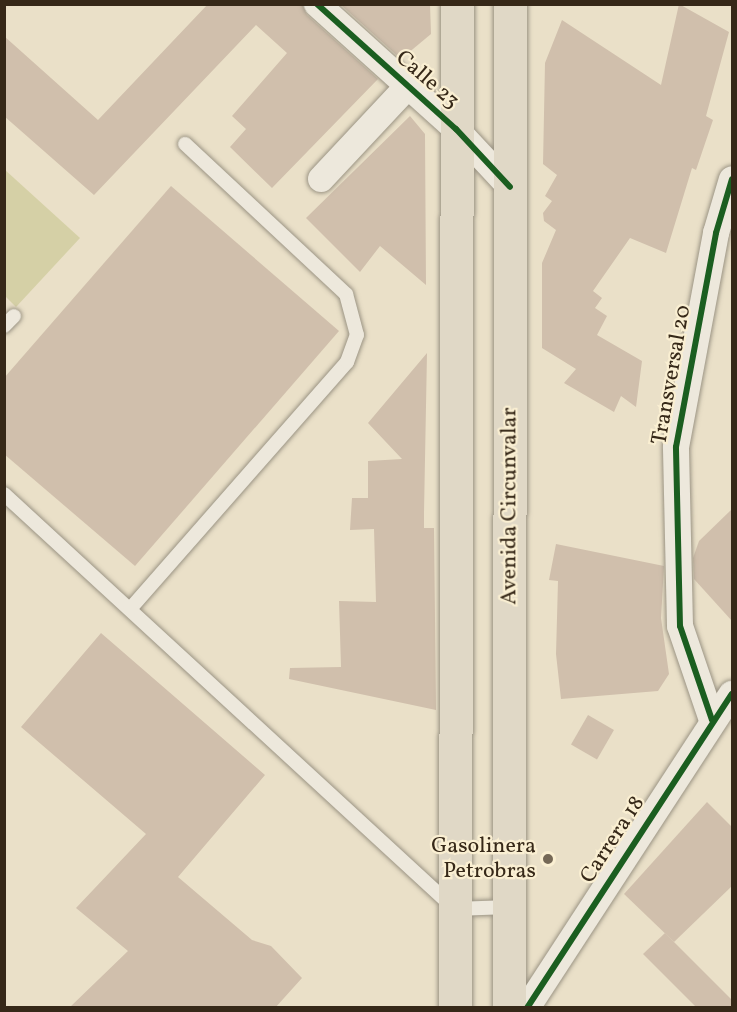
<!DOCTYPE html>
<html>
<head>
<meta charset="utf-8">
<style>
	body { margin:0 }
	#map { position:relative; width:737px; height:1012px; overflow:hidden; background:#eae0c8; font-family:Vollkorn,serif }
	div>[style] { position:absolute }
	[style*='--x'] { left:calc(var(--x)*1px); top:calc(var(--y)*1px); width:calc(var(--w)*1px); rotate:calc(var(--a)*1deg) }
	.green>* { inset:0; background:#d5d0a6 }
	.building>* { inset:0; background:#d0bfac; transform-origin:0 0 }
	.roads { filter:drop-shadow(0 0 2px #9b9484) drop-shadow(0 0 2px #9b9484) }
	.lane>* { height:14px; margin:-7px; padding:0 7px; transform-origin:7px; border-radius:7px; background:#ede8dc }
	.street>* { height:26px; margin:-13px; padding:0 13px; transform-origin:13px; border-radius:13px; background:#ede8dc }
	.highway>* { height:33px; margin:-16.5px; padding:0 16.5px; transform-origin:16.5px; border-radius:16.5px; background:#e0d8c6 }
	.cycleway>* { height:6px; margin:-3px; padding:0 3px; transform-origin:3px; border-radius:3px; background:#1b5e20 }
	.dots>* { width:16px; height:16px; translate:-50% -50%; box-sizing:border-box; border:3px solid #faefd2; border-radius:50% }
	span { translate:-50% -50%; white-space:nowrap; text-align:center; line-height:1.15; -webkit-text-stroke:4.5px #faefd2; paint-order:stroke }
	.street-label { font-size:22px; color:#362818 }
	.poi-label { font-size:22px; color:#362818 }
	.right { translate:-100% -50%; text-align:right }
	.frame { position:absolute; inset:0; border:6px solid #362818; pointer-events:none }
</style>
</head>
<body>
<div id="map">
	<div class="green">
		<div style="clip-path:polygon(4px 169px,80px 238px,16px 307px,5px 296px)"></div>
	</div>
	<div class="building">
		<div style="clip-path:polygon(208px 4px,302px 4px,307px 15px,378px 79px,272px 188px,230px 147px,246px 129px,232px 116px,287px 53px,256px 25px,94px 195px,4px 116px,4px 36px,98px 120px)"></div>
		<div style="clip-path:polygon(340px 4px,430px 4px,431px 34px,401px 59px)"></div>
		<div style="clip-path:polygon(679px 4px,729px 32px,706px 116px,713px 120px,696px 170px,692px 168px,666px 253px,630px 238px,593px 291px,602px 298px,595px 308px,607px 316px,597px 335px,642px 361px,636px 407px,621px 396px,614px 412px,564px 383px,576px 369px,542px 348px,542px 263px,556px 230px,544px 221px,543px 213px,552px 201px,545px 196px,557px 175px,543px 164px,545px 63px,562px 20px,661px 85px)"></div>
		<div style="clip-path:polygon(410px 116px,425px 134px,426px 285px,380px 246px,360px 272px,306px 218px)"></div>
		<div style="clip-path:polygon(171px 186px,339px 331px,135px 566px,4px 454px,4px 378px)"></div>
		<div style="clip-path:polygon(427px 353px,424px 513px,424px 528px,434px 528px,436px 710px,289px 679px,290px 668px,341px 667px,339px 601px,376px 602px,374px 529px,350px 530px,352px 498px,368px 498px,368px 461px,402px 459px,368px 423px)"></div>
		<div style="clip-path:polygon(732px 509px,732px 621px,694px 579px,693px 558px,699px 541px)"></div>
		<div style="clip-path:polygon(556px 544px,664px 566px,661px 618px,669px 674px,658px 691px,561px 699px,556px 654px,558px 581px,549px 580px)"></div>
		<div style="clip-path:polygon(101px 633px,265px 775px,178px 877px,252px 940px,271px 946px,302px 978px,275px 1008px,69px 1008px,128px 951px,76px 908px,146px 834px,21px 727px)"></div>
		<div style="left:588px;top:715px;width:30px;height:34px;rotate:30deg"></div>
		<div style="clip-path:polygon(707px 802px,732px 827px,732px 886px,674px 942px,624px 894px)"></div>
		<div style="clip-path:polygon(665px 933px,732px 1000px,732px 1008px,697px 1008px,643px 954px)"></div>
	</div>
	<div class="roads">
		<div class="lane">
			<div style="--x:4;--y:326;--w:14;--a:-45"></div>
			<div style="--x:4;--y:494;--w:613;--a:42.62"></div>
			<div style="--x:455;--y:909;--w:54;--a:-2.1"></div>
			<div style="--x:130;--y:609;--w:329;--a:-48.7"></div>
			<div style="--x:347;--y:362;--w:29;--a:-70"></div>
			<div style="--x:357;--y:335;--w:42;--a:-105"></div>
			<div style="--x:346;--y:294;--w:220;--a:-137"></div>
		</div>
		<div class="street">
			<div style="--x:317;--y:4;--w:187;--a:42"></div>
			<div style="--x:456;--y:129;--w:79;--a:47"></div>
			<div style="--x:321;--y:179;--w:126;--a:-46.9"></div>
			<div style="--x:712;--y:720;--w:99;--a:-108.8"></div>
			<div style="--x:680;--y:626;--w:179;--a:-91.3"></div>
			<div style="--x:676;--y:447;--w:218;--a:-79.4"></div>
			<div style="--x:716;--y:233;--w:56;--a:-73.5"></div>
			<div style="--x:527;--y:1008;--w:375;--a:-56.9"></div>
		</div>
		<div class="highway">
			<div style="--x:455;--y:1008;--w:1004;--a:-89.89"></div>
			<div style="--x:509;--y:1008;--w:1004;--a:-89.94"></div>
		</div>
	</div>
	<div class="cycleway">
		<div style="--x:317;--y:4;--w:187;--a:42"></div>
		<div style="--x:456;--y:129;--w:79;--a:47"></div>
		<div style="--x:712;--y:720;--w:99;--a:-108.8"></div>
		<div style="--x:680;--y:626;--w:179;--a:-91.3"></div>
		<div style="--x:676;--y:447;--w:218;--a:-79.4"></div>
		<div style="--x:716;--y:233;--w:56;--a:-73.5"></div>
		<div style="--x:527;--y:1008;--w:375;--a:-56.9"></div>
	</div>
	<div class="dots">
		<div style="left:548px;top:859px;background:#756856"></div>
	</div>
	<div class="street-label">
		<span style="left:427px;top:80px;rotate:41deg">Calle 23</span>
		<span style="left:672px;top:375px;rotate:-80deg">Transversal 20</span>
		<span style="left:510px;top:506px;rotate:-90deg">Avenida Circunvalar</span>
		<span style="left:613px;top:840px;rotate:-57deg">Carrera 18</span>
	</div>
	<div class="poi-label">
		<span class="right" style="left:536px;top:859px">Gasolinera<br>Petrobras</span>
	</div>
	<div class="frame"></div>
</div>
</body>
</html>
